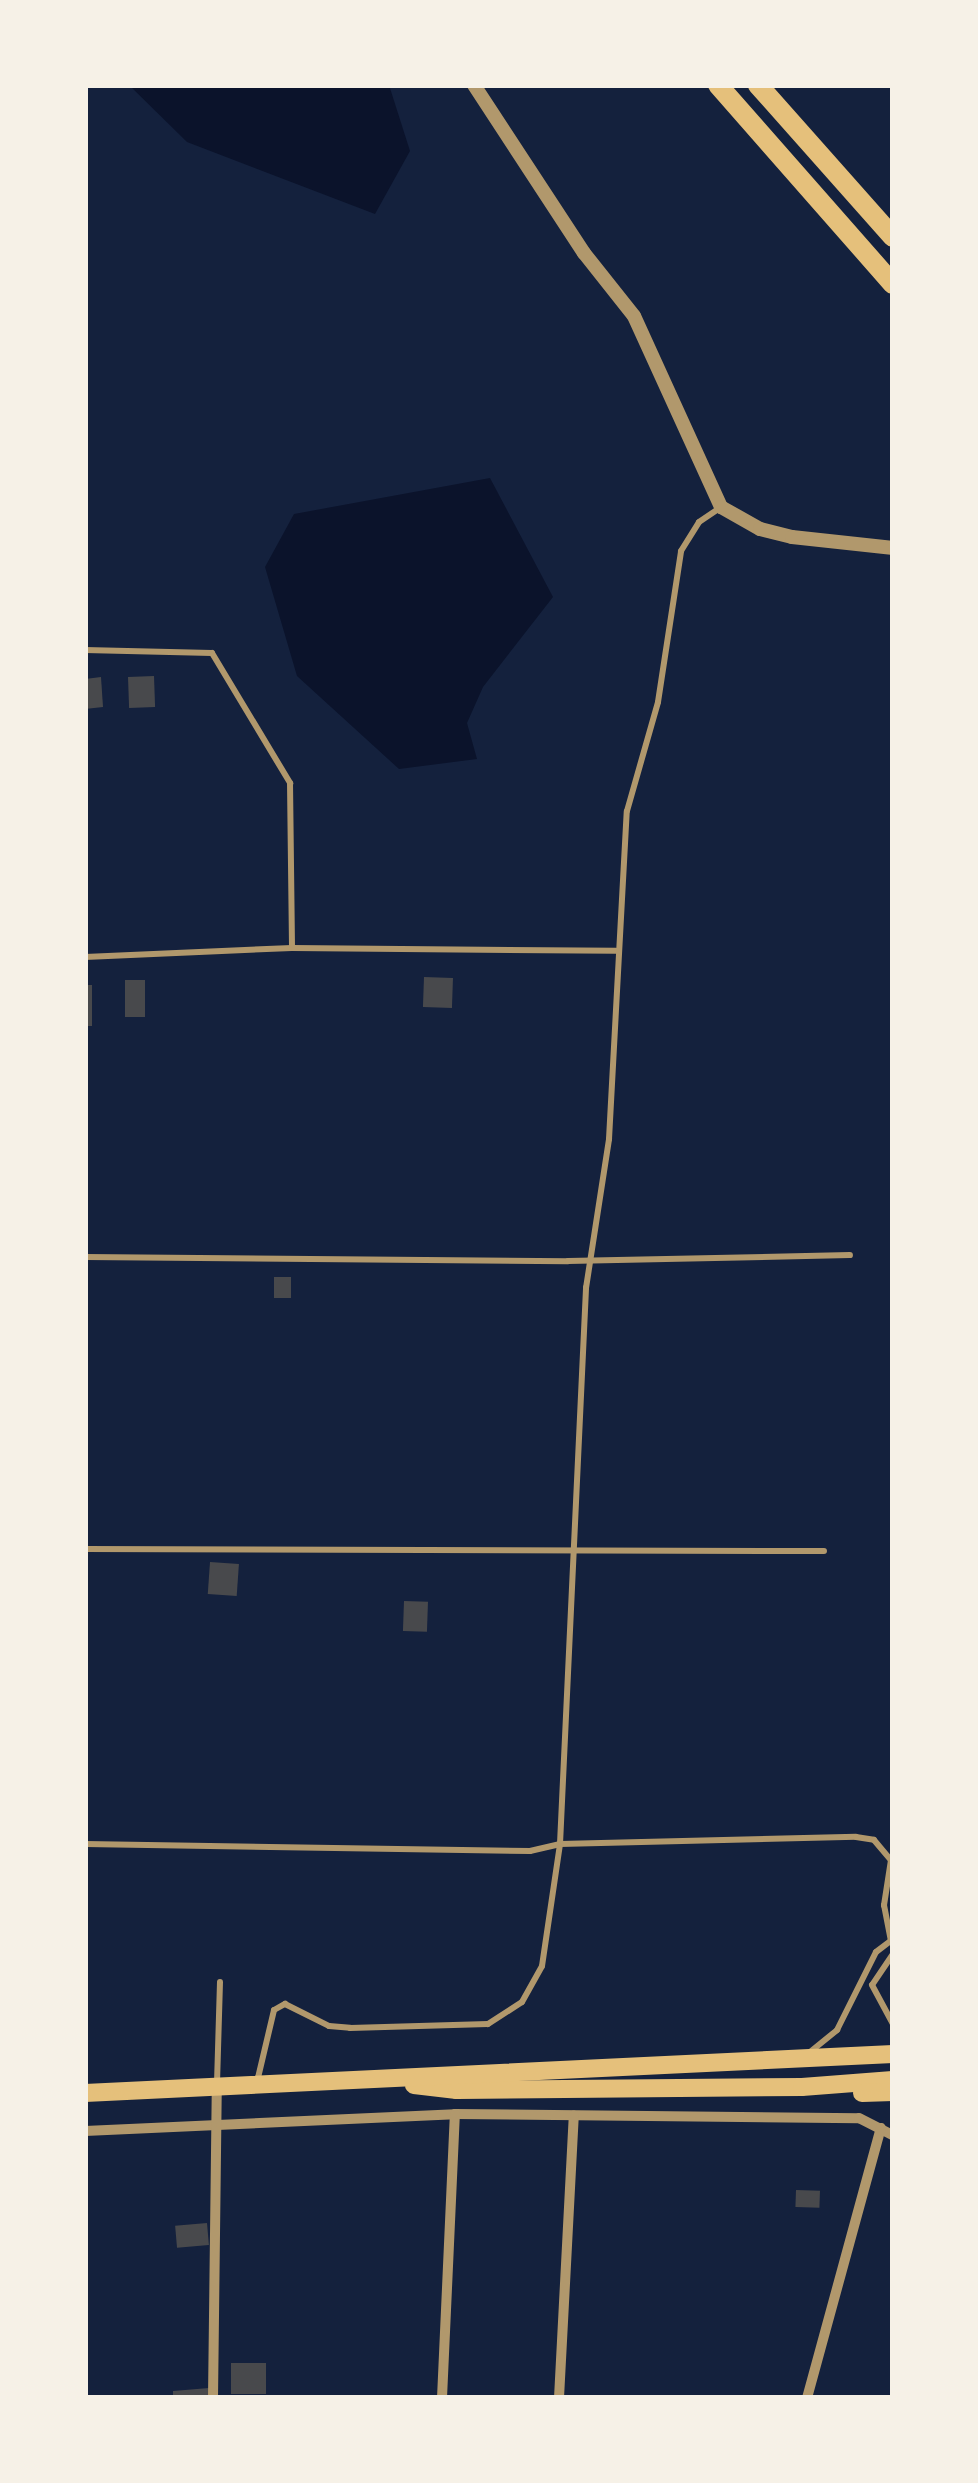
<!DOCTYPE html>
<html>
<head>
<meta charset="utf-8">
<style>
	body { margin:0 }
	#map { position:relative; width:978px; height:2483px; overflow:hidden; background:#14213d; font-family:"Fira Sans",sans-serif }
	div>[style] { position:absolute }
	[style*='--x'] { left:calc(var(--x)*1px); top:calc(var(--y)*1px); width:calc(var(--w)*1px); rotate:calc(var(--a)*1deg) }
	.water>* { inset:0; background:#0b132b }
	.building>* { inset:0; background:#48494c; transform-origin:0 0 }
	.service>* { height:6px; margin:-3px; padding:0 3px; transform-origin:3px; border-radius:3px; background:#b1986c }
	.minor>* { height:10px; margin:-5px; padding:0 5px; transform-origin:5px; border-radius:5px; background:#b1986c }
	.tertiary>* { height:14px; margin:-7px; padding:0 7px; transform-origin:7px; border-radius:7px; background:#b1986c }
	.primary>* { height:18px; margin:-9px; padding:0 9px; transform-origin:9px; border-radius:9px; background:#e5c07b }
	.trunk>* { height:20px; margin:-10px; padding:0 10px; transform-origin:10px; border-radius:10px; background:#e5c07b }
	span { translate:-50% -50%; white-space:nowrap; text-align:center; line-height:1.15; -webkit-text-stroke:8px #f6f1e7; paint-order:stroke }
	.frame { position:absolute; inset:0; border:88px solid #f6f1e7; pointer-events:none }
</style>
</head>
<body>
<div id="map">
	<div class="water">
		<div style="clip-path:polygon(129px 85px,389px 85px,410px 151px,375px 214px,187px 142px)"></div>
		<div style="clip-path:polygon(490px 478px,553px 597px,483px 687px,467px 723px,477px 759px,399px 769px,297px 676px,265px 567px,294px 514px)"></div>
	</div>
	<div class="building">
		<div style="left:154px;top:676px;width:31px;height:26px;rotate:88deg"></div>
		<div style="clip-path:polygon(101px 677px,103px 707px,85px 709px,85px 679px)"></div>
		<div style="left:424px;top:977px;width:29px;height:30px;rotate:2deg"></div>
		<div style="left:125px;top:980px;width:20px;height:37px"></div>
		<div style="left:85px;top:985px;width:7px;height:41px"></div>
		<div style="left:274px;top:1277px;width:17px;height:21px"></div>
		<div style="left:210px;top:1562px;width:29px;height:32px;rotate:4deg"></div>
		<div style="left:404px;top:1601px;width:24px;height:30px;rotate:2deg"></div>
		<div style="left:796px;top:2190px;width:24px;height:17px;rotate:2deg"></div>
		<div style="left:207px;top:2223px;width:22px;height:32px;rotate:85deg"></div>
		<div style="left:266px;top:2363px;width:31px;height:35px;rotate:90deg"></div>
		<div style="clip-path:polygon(209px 2388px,209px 2398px,173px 2398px,173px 2391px)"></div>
	</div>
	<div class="service">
		<div style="--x:85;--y:650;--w:127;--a:1.4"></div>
		<div style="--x:212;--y:653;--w:152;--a:59"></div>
		<div style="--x:290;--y:783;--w:165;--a:89.3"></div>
		<div style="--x:85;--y:957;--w:207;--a:-2.5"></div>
		<div style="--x:292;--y:948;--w:324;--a:0.5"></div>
		<div style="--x:85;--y:1257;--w:483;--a:0.5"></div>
		<div style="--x:568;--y:1261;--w:282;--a:-1.2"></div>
		<div style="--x:85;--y:1549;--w:739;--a:0.16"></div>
		<div style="--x:85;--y:1844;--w:445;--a:0.9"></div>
		<div style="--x:530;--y:1851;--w:31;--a:-13"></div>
		<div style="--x:560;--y:1844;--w:296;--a:-1.4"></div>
		<div style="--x:856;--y:1837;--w:18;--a:9"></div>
		<div style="--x:874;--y:1840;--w:26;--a:50"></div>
		<div style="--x:891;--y:1860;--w:46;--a:98.8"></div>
		<div style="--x:884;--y:1905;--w:36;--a:79"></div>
		<div style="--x:893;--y:1954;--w:37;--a:124"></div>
		<div style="--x:872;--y:1985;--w:44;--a:61.7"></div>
		<div style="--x:810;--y:2052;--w:35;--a:-39"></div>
		<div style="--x:837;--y:2030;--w:87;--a:-63.4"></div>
		<div style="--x:876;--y:1952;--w:20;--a:-37"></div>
		<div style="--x:257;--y:2082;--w:74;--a:-76.7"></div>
		<div style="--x:274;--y:2010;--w:13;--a:-29"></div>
		<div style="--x:285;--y:2004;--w:49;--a:26.6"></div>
		<div style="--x:329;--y:2026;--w:21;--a:5"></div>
		<div style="--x:350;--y:2028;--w:138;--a:-1.7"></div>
		<div style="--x:488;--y:2024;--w:40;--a:-32.9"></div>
		<div style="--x:522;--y:2002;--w:41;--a:-60.9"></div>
		<div style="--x:542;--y:1966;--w:123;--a:-81.6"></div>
		<div style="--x:560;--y:1844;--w:557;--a:-87.32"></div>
		<div style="--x:586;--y:1288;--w:151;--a:-81.2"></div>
		<div style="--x:609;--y:1139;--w:328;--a:-86.9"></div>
		<div style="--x:627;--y:811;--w:113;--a:-74.1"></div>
		<div style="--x:658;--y:702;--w:153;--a:-81.3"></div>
		<div style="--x:681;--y:551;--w:34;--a:-58"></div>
		<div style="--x:699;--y:522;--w:25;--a:-34"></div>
		<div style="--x:217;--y:2083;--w:101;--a:-88.3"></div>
	</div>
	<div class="minor">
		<div style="--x:85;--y:2131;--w:370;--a:-2.6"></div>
		<div style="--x:455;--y:2114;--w:404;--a:0.6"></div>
		<div style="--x:859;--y:2118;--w:38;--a:27"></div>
		<div style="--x:213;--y:2398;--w:309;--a:-89.3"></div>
		<div style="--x:442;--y:2398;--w:284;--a:-87.4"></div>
		<div style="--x:559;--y:2398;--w:283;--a:-87"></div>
		<div style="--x:807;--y:2398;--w:280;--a:-74.7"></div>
	</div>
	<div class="tertiary">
		<div style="--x:474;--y:85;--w:201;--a:56.8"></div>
		<div style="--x:584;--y:253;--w:80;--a:51.6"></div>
		<div style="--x:634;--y:316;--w:210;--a:65.5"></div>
		<div style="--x:721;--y:507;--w:45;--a:29.4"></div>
		<div style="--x:760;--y:529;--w:33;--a:14"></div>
		<div style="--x:792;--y:537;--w:102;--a:6.2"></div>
	</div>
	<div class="primary">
		<div style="--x:414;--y:2085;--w:43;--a:6.6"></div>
		<div style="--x:457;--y:2090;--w:345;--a:-0.5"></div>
		<div style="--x:802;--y:2087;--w:91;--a:-4.4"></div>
		<div style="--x:85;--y:2093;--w:809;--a:-2.76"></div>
		<div style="--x:862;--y:2093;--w:31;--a:-2"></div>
	</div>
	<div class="trunk">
		<div style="--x:718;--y:85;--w:265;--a:48.7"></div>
		<div style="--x:758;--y:85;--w:203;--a:48.4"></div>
	</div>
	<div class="frame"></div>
</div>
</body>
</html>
